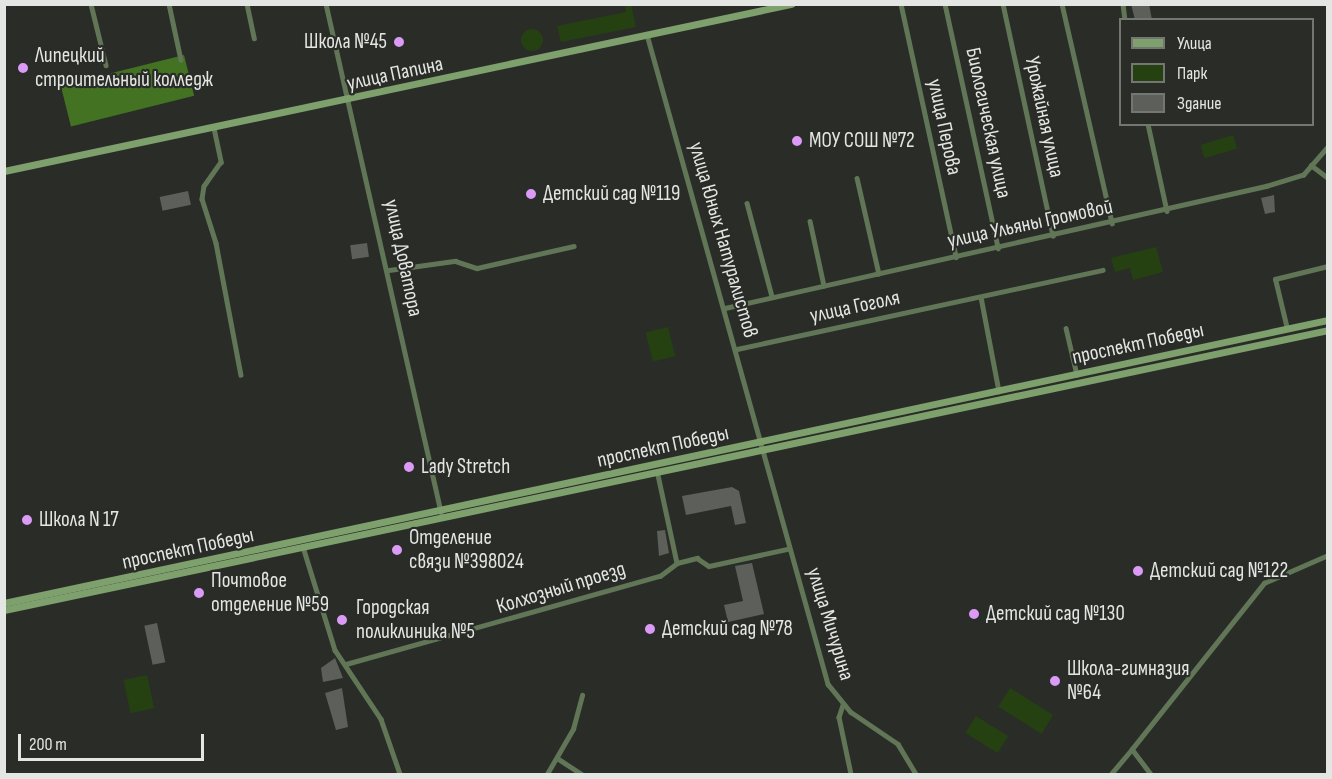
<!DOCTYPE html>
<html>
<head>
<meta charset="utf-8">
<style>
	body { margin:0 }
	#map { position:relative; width:1332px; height:779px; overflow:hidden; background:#2a2c28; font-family:"Sofia Sans Condensed",sans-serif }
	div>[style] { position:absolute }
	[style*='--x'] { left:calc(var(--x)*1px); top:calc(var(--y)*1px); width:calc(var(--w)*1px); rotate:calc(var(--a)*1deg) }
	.green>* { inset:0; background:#254112; transform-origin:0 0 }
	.round { border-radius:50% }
	.forest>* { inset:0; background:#437222; transform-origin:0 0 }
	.building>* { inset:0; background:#5c5f5a; transform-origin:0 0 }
	.street>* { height:4.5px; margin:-2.25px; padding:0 2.25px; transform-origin:2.25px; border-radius:2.25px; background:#617656 }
	.secondary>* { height:7px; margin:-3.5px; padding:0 3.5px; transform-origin:3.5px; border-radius:3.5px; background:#7ea06c }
	.dots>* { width:16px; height:16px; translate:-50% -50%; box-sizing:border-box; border:3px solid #2a2c28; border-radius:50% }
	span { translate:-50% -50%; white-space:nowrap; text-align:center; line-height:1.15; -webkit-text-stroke:4.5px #2a2c28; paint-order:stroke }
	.poi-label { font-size:21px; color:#e4e6e3 }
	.right { translate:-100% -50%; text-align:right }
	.left { translate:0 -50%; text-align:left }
	.street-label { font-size:21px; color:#e4e6e3 }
	.frame { position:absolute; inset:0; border:6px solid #e4e6e3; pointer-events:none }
	.legend { position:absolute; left:1119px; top:18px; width:195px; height:108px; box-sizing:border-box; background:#2a2c28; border:2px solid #747673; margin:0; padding:8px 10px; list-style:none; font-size:18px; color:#e4e6e3 }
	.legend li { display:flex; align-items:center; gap:12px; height:30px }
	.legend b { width:30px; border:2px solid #747673 }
	.scale { position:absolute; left:18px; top:734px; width:186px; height:27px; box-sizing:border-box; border:3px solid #e4e6e3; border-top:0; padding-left:8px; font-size:18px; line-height:21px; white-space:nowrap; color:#e4e6e3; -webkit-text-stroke:4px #2a2c28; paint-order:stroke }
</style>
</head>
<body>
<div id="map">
	<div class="green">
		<div style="clip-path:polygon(631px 4px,636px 27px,561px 42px,557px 26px,626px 12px,625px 5px)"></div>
		<div class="round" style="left:521px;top:29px;width:22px;height:22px"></div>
		<div style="left:1233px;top:135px;width:14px;height:34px;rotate:73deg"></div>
		<div style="clip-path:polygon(1156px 247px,1163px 272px,1133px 280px,1130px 268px,1115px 272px,1111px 258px)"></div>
		<div style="left:668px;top:327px;width:30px;height:23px;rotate:76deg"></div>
		<div style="left:147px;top:675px;width:34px;height:24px;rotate:78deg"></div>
		<div style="left:1010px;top:688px;width:51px;height:22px;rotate:32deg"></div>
		<div style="left:976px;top:716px;width:38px;height:20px;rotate:32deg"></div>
	</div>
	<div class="forest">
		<div style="left:184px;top:55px;width:42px;height:127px;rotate:76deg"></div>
	</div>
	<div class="building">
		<div style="clip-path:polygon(1131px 4px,1149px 4px,1152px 20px,1135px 20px)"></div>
		<div style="left:188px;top:191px;width:14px;height:29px;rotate:78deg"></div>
		<div style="clip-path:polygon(1274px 195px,1275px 212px,1265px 214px,1261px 198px)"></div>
		<div style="left:367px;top:243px;width:14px;height:17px;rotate:82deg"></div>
		<div style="clip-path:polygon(732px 487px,739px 491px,746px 523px,735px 525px,731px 506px,686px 515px,682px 496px)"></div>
		<div style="clip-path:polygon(665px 530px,669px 553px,659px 556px,657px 531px)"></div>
		<div style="clip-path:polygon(752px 563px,764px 614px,728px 622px,724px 605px,743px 601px,735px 566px)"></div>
		<div style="left:157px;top:623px;width:40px;height:13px;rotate:78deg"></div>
		<div style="clip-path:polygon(335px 658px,343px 678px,323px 682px,321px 668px)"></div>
		<div style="clip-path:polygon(342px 688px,348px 727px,336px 730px,325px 693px)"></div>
	</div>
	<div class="street">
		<div style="--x:91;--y:4;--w:63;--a:76.2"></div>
		<div style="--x:169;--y:4;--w:57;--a:77.9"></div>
		<div style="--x:247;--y:4;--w:35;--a:78"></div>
		<div style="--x:326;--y:4;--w:521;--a:77.24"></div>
		<div style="--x:901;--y:4;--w:259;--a:77.7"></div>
		<div style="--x:945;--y:4;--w:250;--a:77.7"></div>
		<div style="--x:1003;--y:4;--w:237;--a:77.8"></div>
		<div style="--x:1062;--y:4;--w:225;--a:77.1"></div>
		<div style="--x:1123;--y:4;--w:16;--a:83"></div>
		<div style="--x:648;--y:38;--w:671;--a:74.43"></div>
		<div style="--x:828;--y:684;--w:36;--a:51"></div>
		<div style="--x:851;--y:712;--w:57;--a:34.2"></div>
		<div style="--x:898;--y:744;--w:35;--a:59"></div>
		<div style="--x:1148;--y:124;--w:89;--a:77.7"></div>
		<div style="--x:214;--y:128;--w:35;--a:78"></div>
		<div style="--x:221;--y:162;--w:29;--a:125"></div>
		<div style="--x:204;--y:186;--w:13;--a:99"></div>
		<div style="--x:202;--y:199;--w:46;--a:72.3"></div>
		<div style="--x:216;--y:243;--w:134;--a:79.3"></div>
		<div style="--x:1311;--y:165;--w:21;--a:37"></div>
		<div style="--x:857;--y:178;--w:98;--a:77.1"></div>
		<div style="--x:747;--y:203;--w:96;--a:75"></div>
		<div style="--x:810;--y:221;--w:66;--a:77.8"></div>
		<div style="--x:389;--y:270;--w:67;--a:-7.8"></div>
		<div style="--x:455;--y:261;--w:23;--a:18"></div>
		<div style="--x:477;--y:268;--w:99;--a:-12.8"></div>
		<div style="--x:981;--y:297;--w:96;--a:79.2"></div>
		<div style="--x:725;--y:308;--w:555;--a:-12.71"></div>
		<div style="--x:1266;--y:186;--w:39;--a:-17"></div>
		<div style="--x:1303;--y:175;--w:38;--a:-49"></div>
		<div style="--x:1066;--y:328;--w:48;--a:76.8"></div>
		<div style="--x:1287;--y:329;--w:51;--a:-103.5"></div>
		<div style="--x:1275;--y:279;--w:55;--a:-13.8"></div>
		<div style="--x:737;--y:349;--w:374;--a:-12.2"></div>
		<div style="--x:658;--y:475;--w:90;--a:77.8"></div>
		<div style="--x:304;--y:550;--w:105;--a:72.8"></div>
		<div style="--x:335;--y:650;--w:83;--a:56.3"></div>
		<div style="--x:381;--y:719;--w:58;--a:70.9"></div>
		<div style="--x:346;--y:664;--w:326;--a:-15.7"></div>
		<div style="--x:660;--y:576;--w:21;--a:-37"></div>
		<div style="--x:677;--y:563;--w:21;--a:-14"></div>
		<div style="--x:697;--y:558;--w:14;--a:34"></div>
		<div style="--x:709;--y:566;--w:80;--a:-12.3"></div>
		<div style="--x:843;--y:705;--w:13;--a:108"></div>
		<div style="--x:839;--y:717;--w:58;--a:78.1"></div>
		<div style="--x:1132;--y:749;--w:212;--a:-51.5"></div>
		<div style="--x:1264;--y:583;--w:70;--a:-23.6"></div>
		<div style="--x:557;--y:758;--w:30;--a:33"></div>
		<div style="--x:547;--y:774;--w:52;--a:-60"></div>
		<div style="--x:573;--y:729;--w:35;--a:-75"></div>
		<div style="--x:1111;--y:774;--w:33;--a:-50"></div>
		<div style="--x:1132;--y:749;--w:31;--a:53"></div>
	</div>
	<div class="secondary">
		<div style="--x:4;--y:171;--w:805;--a:-11.98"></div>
		<div style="--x:4;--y:603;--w:1354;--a:-12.07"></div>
		<div style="--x:4;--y:610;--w:1353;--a:-11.94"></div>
	</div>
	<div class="dots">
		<div style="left:399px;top:42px;background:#da9af6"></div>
		<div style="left:23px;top:68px;background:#da9af6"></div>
		<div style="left:797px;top:141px;background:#da9af6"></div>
		<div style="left:531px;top:194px;background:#da9af6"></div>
		<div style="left:409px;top:467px;background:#da9af6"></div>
		<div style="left:27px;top:520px;background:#da9af6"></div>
		<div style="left:397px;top:550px;background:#da9af6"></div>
		<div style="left:1138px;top:571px;background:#da9af6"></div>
		<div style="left:199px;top:593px;background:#da9af6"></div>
		<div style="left:974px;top:614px;background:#da9af6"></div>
		<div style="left:342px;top:620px;background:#da9af6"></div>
		<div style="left:650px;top:629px;background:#da9af6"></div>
		<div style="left:1055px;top:681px;background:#da9af6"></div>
	</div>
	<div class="poi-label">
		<span class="right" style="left:387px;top:42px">Школа №45</span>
		<span class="left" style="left:35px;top:68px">Липецкий<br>строительный колледж</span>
		<span class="left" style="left:809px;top:141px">МОУ СОШ №72</span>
		<span class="left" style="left:543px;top:194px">Детский сад №119</span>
		<span class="left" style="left:421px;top:467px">Lady Stretch</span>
		<span class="left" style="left:39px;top:520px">Школа N 17</span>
		<span class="left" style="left:409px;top:550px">Отделение<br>связи №398024</span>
		<span class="left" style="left:1150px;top:571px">Детский сад №122</span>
		<span class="left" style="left:211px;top:593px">Почтовое<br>отделение №59</span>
		<span class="left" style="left:356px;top:620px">Городская<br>поликлиника №5</span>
		<span class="left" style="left:986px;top:614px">Детский сад №130</span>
		<span class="left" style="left:662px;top:629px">Детский сад №78</span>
		<span class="left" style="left:1067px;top:681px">Школа-гимназия<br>№64</span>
	</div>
	<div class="street-label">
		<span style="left:395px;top:74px;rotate:-12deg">улица Папина</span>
		<span style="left:1044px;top:117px;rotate:78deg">Урожайная улица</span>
		<span style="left:988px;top:123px;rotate:78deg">Биологическая улица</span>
		<span style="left:944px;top:127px;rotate:78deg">улица Перова</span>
		<span style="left:1030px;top:224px;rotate:-12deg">улица Ульяны Громовой</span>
		<span style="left:723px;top:240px;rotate:74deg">улица Юных Натуралистов</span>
		<span style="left:403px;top:258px;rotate:78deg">улица Доватора</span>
		<span style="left:855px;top:307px;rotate:-12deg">улица Гоголя</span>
		<span style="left:1138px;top:344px;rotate:-12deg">проспект Победы</span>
		<span style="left:663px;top:447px;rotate:-12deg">проспект Победы</span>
		<span style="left:188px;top:549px;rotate:-12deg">проспект Победы</span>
		<span style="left:561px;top:588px;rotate:-17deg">Колхозный проезд</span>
		<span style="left:830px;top:624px;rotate:73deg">улица Мичурина</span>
	</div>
	<div class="frame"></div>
	<ul class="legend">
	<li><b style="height:8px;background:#7ea06c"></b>Улица</li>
	<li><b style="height:16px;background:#254112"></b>Парк</li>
	<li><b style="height:16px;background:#5c5f5a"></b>Здание</li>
	</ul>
	<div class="scale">200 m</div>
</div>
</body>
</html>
